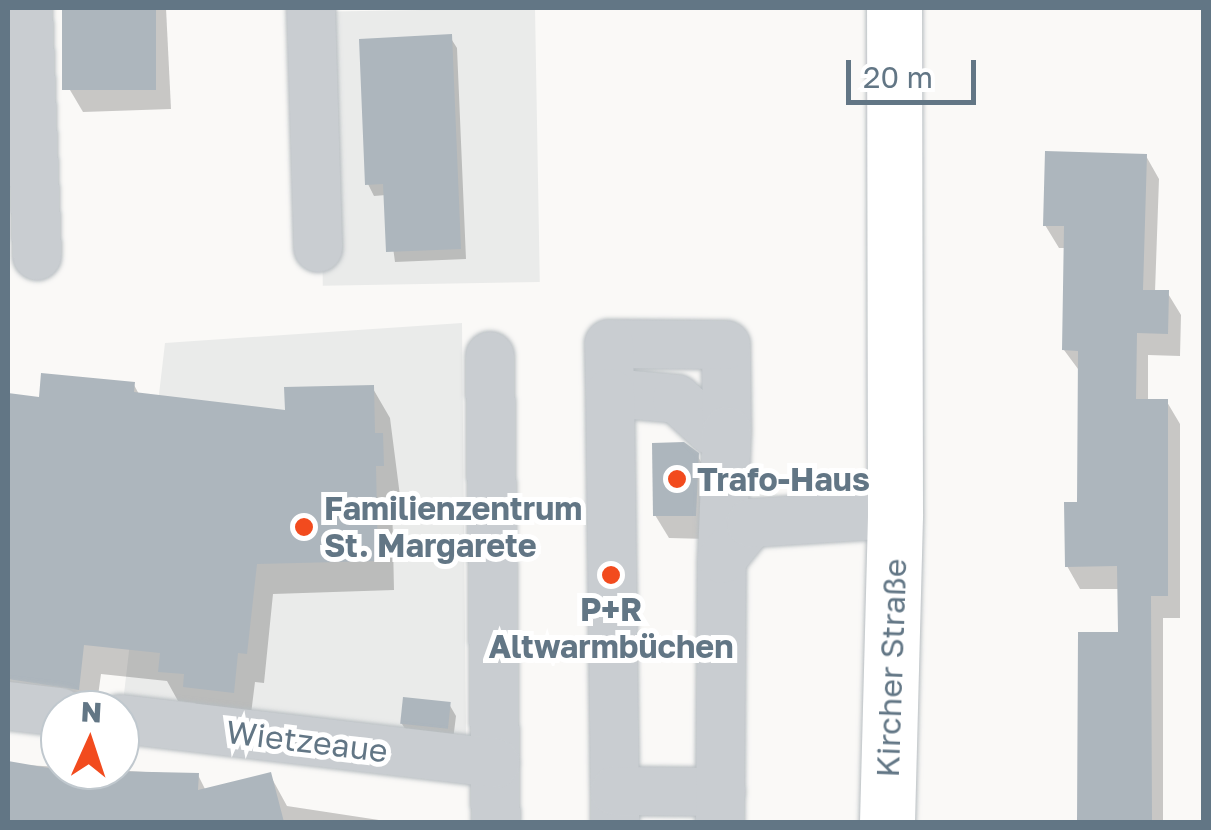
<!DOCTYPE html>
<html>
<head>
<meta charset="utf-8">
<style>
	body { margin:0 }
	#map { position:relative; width:1211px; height:830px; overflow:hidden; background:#faf9f7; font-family:"Golos Text",sans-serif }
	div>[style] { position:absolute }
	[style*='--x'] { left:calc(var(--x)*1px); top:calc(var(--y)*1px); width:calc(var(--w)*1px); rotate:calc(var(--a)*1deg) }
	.built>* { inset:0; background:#eaebea; transform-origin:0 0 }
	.shadow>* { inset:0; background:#0003 }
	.building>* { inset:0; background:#adb6bd; transform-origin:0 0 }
	.roads { filter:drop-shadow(0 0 2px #b7bdc1) drop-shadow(0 0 2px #b7bdc1) }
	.minor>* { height:48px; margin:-24px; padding:0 24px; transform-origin:24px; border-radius:24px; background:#c9cdd1 }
	.major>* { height:55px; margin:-27.5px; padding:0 27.5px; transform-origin:27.5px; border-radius:27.5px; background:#fff }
	.dots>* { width:28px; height:28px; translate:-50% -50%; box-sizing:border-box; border:5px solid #fff; border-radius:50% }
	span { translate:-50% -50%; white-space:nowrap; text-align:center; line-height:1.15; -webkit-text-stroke:10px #fff; paint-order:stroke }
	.poi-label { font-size:32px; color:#627685; font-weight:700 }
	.left { translate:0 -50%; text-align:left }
	.street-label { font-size:32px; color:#627685 }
	.frame { position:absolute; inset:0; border:10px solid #627685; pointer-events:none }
	.north { position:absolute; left:40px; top:690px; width:100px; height:100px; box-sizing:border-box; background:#fff; border:2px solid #c0c8ce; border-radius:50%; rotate:3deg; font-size:28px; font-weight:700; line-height:40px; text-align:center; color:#627685 }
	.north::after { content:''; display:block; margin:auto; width:35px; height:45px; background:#f24b1e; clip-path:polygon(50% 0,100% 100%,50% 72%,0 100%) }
	.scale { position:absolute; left:846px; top:60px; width:130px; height:45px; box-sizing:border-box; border:5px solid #627685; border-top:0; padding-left:12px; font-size:30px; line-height:35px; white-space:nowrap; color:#627685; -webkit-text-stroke:8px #fff; paint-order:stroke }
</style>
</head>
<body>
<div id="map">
	<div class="built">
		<div style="left:535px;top:8px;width:274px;height:217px;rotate:89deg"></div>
		<div style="clip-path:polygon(462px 323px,466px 736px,122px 711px,165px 343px)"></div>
	</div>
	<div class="shadow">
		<div style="clip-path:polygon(65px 8px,166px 8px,171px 109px,83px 112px,70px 90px)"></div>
		<div style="clip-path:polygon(450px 37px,457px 48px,466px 259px,395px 262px,386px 195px,374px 196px,368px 184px)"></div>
		<div style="clip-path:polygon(1146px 156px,1159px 179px,1155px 292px,1167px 292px,1181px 315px,1180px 356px,1148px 355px,1148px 402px,1167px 402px,1180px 424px,1180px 618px,1163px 618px,1163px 822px,1080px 822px,1080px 634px,1120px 635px,1120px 589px,1080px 589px,1067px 566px,1080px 504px,1081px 373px,1064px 350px,1066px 248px,1059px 248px,1045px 225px)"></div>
		<div style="clip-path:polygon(134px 385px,140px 396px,288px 413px,372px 387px,390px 418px,400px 496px,392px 496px,394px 590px,273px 594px,264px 683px,255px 682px,250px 722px,203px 716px,195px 703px,178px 701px,167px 681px,101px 674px,96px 710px,8px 709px,8px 396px,41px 400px)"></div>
		<div style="clip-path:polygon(697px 455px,710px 478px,708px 539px,669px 538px,655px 515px)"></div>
		<div style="clip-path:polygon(449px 704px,456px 716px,453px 740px,409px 735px,402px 724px)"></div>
		<div style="clip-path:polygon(8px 764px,198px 775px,206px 791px,270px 775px,287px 806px,392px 822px,8px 822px)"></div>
	</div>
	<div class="building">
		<div style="left:62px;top:8px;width:94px;height:82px"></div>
		<div style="clip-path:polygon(452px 34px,461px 249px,386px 252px,383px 184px,365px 185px,359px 39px)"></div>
		<div style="clip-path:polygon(1045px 151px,1147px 154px,1143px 290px,1169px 290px,1168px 334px,1137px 333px,1136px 399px,1168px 399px,1168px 596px,1151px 596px,1152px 822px,1077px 822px,1078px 632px,1118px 632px,1117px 566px,1065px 567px,1064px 502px,1077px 502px,1078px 351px,1062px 350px,1064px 226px,1043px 226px)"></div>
		<div style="clip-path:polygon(41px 373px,135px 382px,134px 392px,285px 410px,284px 387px,374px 385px,375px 433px,383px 433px,384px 466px,376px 466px,378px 561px,257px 564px,247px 654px,238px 653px,234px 693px,183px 687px,184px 674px,158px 672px,160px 653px,84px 645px,79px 690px,8px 679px,8px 393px,39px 397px)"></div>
		<div style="clip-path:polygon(684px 442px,699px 453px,696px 516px,653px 516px,652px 443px)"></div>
		<div style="left:403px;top:697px;width:48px;height:27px;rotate:6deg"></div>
		<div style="clip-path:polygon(8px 761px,60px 770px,199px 773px,198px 790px,271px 772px,284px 822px,8px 822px)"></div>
	</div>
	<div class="roads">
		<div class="minor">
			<div style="--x:28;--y:8;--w:248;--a:87.9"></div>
			<div style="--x:311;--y:8;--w:240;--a:88.3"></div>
			<div style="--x:490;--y:356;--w:466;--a:89.3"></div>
			<div style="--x:610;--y:393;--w:67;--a:5.1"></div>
			<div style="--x:677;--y:399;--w:46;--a:42.4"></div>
			<div style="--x:711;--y:430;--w:16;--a:4"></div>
			<div style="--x:727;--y:431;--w:86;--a:-90.7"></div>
			<div style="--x:726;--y:345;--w:117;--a:-179.5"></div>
			<div style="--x:609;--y:344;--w:49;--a:88.8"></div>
			<div style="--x:610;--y:393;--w:398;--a:89.3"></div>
			<div style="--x:722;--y:559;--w:128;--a:-87.8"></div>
			<div style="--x:8;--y:706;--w:52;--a:6.6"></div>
			<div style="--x:120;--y:719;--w:378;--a:6.7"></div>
			<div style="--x:615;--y:822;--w:31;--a:-90"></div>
			<div style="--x:615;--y:791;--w:106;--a:0.5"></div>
			<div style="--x:720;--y:822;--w:263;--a:-89.6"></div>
			<div style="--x:722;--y:559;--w:46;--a:-51.1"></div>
			<div style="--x:751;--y:523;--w:144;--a:-3.6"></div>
		</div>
		<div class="major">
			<div style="--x:887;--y:822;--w:308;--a:-88.5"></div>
			<div style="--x:895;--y:514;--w:506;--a:-90.11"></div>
		</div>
	</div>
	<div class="dots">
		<div style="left:677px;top:479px;background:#f24b1e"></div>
		<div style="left:304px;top:527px;background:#f24b1e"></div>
		<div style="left:611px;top:575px;background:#f24b1e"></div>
	</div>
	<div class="poi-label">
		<span class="left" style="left:697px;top:479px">Trafo-Haus</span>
		<span class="left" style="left:324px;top:527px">Familienzentrum<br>St. Margarete</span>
		<span style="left:611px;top:628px">P+R<br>Altwarmbüchen</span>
	</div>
	<div class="street-label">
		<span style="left:891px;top:668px;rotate:-88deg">Kircher Straße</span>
		<span style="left:307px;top:741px;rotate:7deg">Wietzeaue</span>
	</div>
	<div class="frame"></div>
	<div class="north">N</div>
	<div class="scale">20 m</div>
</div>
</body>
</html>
